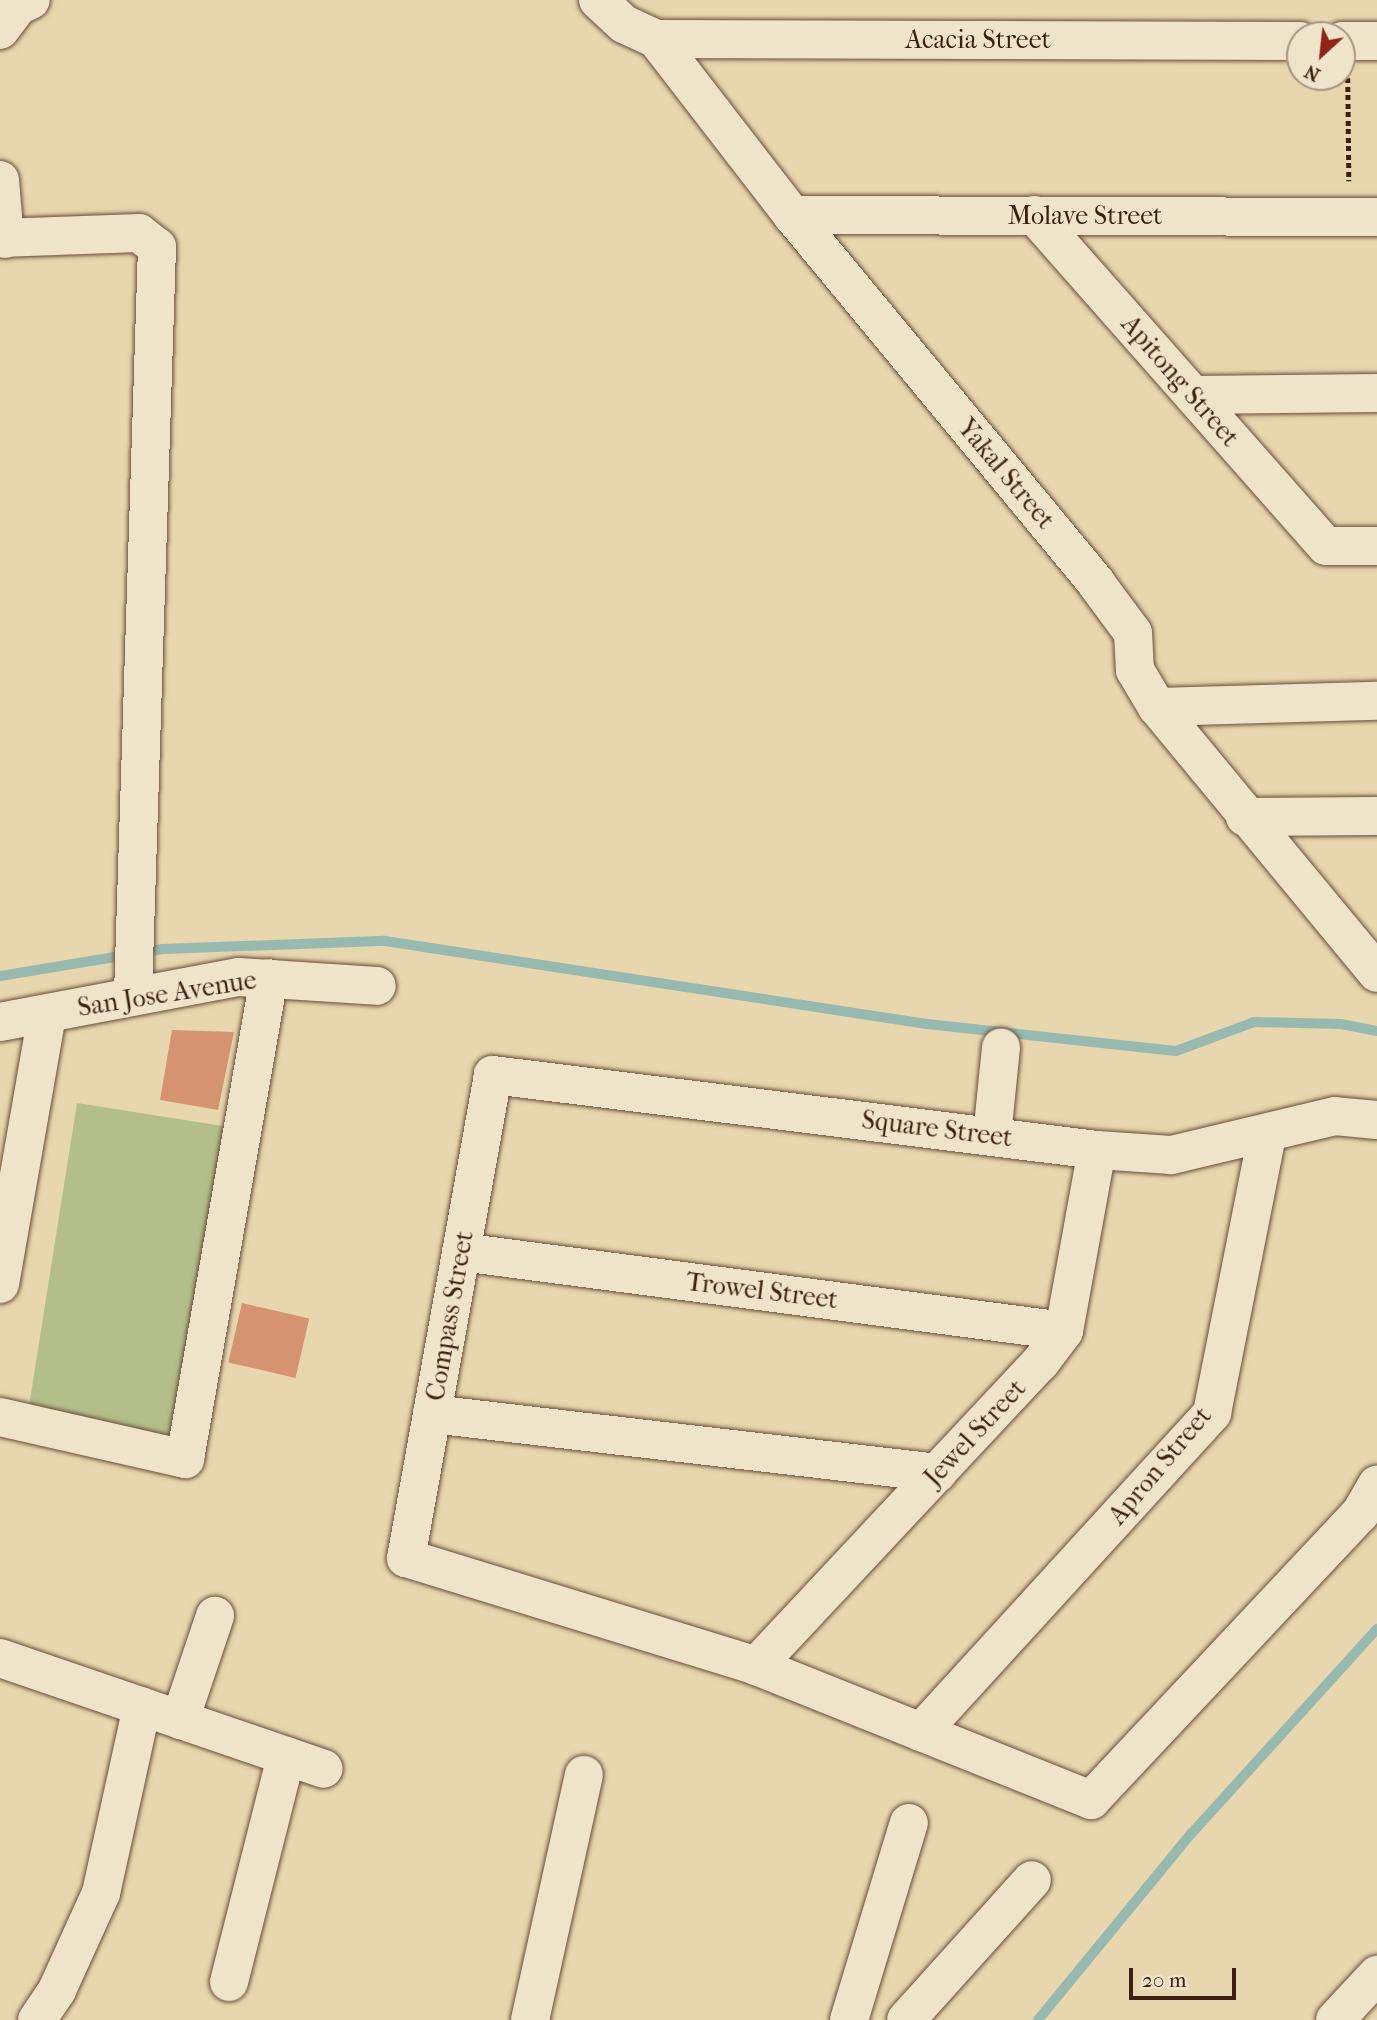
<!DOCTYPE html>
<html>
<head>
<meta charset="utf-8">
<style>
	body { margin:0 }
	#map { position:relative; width:1377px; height:2020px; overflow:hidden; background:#e7d6ae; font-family:"IM FELL French Canon",serif }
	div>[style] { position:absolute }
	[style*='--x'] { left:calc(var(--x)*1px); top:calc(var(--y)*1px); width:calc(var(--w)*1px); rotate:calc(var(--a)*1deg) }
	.green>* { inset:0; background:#b4be8b; transform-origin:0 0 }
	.stream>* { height:10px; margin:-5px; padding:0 5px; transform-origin:5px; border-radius:5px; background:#97b9af }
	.building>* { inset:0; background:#d69372; transform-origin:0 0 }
	.path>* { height:4.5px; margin-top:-2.25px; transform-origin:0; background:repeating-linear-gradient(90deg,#3d1e11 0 5px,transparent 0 8.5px) }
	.roads { filter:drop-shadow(0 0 2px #684c38) drop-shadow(0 0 2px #684c38) }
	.minor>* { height:38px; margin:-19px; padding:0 19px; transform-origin:19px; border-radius:19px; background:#efe4ca }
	span { translate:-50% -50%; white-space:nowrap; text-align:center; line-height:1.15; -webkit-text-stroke:5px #efe4ca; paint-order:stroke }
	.street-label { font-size:26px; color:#3d1e11 }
	.north { position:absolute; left:1286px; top:21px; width:70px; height:70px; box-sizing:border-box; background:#efe4ca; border:2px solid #a89580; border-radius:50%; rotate:207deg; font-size:19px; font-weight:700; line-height:28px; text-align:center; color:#3d1e11 }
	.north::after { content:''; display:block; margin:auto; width:24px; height:32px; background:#8f2418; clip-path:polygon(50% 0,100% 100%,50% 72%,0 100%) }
	.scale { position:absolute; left:1129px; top:1968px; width:107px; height:32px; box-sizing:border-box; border:4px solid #3d1e11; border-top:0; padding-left:9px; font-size:21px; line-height:24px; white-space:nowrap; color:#3d1e11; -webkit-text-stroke:5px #efe4ca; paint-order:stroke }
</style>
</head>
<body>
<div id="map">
	<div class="green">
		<div style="left:77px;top:1103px;width:154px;height:314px;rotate:9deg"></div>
	</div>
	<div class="stream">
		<div style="--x:0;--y:976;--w:165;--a:-9.4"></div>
		<div style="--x:163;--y:949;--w:222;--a:-2.1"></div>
		<div style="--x:385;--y:941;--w:548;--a:8.71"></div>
		<div style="--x:927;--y:1024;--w:250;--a:6.2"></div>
		<div style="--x:1176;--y:1051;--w:83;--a:-20.4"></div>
		<div style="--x:1254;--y:1022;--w:87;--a:1.3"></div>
		<div style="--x:1341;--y:1024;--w:37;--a:11"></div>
		<div style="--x:1038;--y:2020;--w:241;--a:-50.6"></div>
		<div style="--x:1191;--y:1834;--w:277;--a:-47.8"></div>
	</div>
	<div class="building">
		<div style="clip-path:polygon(172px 1030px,234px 1032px,218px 1110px,160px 1100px)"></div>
		<div style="left:242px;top:1303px;width:69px;height:61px;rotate:13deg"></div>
	</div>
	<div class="path">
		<div style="--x:1348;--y:78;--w:103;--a:89.4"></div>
	</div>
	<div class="roads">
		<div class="minor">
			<div style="--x:598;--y:0;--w:35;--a:43"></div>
			<div style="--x:624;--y:24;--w:35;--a:25"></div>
			<div style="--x:656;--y:39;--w:222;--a:52.3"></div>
			<div style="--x:792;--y:215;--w:477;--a:50.4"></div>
			<div style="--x:1096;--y:583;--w:62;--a:53.5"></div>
			<div style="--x:1133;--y:633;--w:37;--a:87"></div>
			<div style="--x:1135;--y:670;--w:43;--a:59.3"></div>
			<div style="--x:1157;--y:707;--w:345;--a:50.4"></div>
			<div style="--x:0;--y:30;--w:30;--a:-53"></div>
			<div style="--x:18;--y:6;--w:14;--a:-25"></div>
			<div style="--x:656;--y:39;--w:644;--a:0.18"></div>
			<div style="--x:1342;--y:41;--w:35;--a:0"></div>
			<div style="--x:0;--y:180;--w:59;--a:85.2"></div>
			<div style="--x:792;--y:215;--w:585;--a:0.2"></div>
			<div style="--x:1034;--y:215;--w:441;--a:48.6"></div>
			<div style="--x:1326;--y:546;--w:51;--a:0"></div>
			<div style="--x:0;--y:238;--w:139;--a:-2.1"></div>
			<div style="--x:139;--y:233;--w:23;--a:38"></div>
			<div style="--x:157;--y:247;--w:749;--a:91.84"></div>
			<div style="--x:1193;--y:395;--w:184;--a:-0.6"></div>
			<div style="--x:1157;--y:707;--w:220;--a:-1.6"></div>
			<div style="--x:1245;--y:817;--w:132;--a:-0.4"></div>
			<div style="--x:0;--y:1022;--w:243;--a:-10.7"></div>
			<div style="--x:239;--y:977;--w:138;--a:3.7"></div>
			<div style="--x:1377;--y:1120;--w:42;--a:-174.6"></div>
			<div style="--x:1335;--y:1116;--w:169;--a:166.6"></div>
			<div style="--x:1171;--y:1155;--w:74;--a:-176.1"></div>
			<div style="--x:1097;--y:1150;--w:609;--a:-172.92"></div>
			<div style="--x:493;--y:1075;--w:491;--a:100.2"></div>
			<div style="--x:406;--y:1558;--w:366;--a:17.1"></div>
			<div style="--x:756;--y:1666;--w:361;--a:21.8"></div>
			<div style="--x:1091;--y:1800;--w:393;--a:-46.8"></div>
			<div style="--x:1360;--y:1514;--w:34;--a:-60"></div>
			<div style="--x:992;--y:1136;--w:89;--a:-84.2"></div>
			<div style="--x:461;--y:1252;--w:608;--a:7.46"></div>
			<div style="--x:0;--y:1284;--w:274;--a:-80.1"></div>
			<div style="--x:432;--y:1414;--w:509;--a:6.65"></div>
			<div style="--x:0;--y:1417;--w:190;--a:12.8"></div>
			<div style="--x:185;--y:1459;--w:488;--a:-80.1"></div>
			<div style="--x:0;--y:1658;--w:342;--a:18.9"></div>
			<div style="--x:756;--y:1666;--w:415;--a:-46.9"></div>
			<div style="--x:1040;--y:1363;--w:40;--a:-53"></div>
			<div style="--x:1064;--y:1331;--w:184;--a:-79.7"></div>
			<div style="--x:180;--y:1720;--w:110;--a:-71.4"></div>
			<div style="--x:921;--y:1732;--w:432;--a:-47.6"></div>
			<div style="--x:1212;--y:1413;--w:284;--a:-78.8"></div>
			<div style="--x:229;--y:1982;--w:233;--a:-75.8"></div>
			<div style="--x:37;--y:2020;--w:36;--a:-56"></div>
			<div style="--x:57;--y:1990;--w:107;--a:-65.6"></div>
			<div style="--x:101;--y:1893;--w:191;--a:-77.6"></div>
			<div style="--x:530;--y:2020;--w:251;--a:-77.6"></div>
			<div style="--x:849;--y:2020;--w:206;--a:-73.1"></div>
			<div style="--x:906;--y:2020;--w:188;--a:-48"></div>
			<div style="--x:1335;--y:2020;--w:62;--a:-47"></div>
		</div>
	</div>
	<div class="street-label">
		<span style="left:978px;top:40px">Acacia Street</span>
		<span style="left:1085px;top:216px">Molave Street</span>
		<span style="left:1180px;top:381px;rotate:49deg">Apitong Street</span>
		<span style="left:1006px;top:474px;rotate:50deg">Yakal Street</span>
		<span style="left:167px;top:994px;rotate:-9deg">San Jose Avenue</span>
		<span style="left:937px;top:1129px;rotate:7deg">Square Street</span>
		<span style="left:762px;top:1291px;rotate:7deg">Trowel Street</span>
		<span style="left:450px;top:1316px;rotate:-80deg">Compass Street</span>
		<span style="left:975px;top:1433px;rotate:-47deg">Jewel Street</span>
		<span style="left:1160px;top:1466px;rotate:-50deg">Apron Street</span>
	</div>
	<div class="north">N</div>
	<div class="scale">20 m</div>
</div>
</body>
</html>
